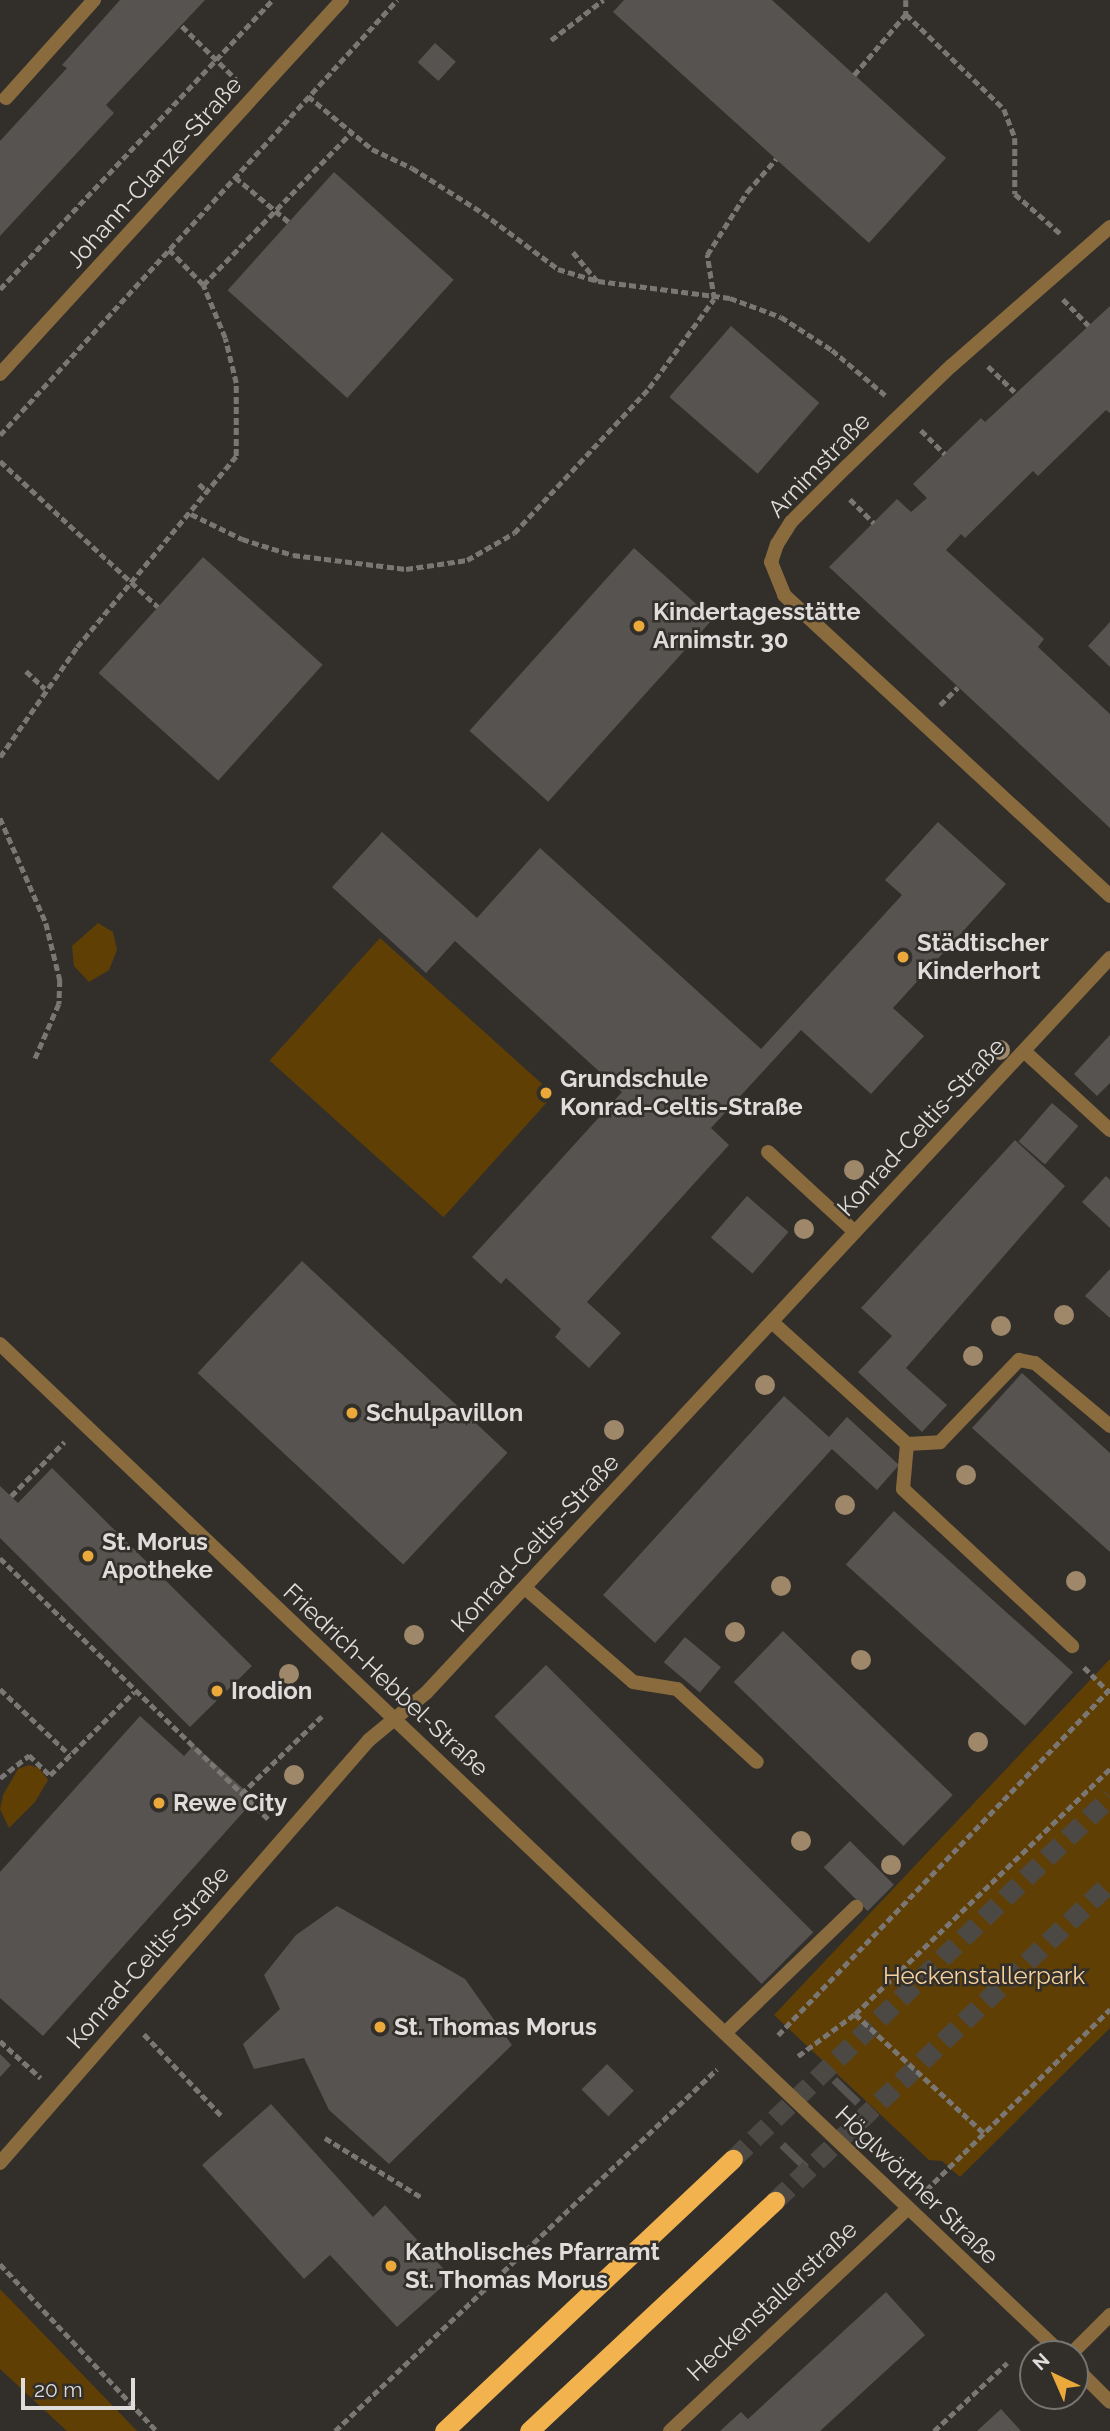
<!DOCTYPE html>
<html>
<head>
<meta charset="utf-8">
<style>
	body { margin:0 }
	#map { position:relative; width:1110px; height:2431px; overflow:hidden; background:#322f2b; font-family:Raleway,sans-serif }
	div>[style] { position:absolute }
	[style*='--x'] { left:calc(var(--x)*1px); top:calc(var(--y)*1px); width:calc(var(--w)*1px); rotate:calc(var(--a)*1deg) }
	.green>* { inset:0; background:#603f05; transform-origin:0 0 }
	.building>* { inset:0; background:#565350; transform-origin:0 0 }
	.trunk-tunnel>* { height:19px; margin-top:-9.5px; transform-origin:0; background:repeating-linear-gradient(90deg,#4c4945 0 19px,transparent 0 29px) }
	.path>* { height:4.5px; margin-top:-2.25px; transform-origin:0; background:repeating-linear-gradient(90deg,#797673 0 7px,transparent 0 10.5px) }
	.service>* { height:14px; margin:-7px; padding:0 7px; transform-origin:7px; border-radius:7px; background:#8a6b3e }
	.minor>* { height:14px; margin:-7px; padding:0 7px; transform-origin:7px; border-radius:7px; background:#8a6b3e }
	.tertiary>* { height:14px; margin:-7px; padding:0 7px; transform-origin:7px; border-radius:7px; background:#8a6b3e }
	.trunk>* { height:19px; margin:-9.5px; padding:0 9.5px; transform-origin:9.5px; border-radius:9.5px; background:#f2b24e }
	.trees>* { width:20px; height:20px; margin:-10px; border-radius:50%; background:#9e8869 }
	.dots>* { width:19px; height:19px; translate:-50% -50%; box-sizing:border-box; border:4px solid #322f2b; border-radius:50% }
	span { translate:-50% -50%; white-space:nowrap; text-align:center; line-height:1.15; -webkit-text-stroke:5px #322f2b; paint-order:stroke }
	.street-label { font-size:24px; color:#dfdddb }
	.poi-label { font-size:24px; color:#dfdddb; font-weight:700 }
	.left { translate:0 -50%; text-align:left }
	.park-label { font-size:24px; color:#f7d19c }
	.north { position:absolute; left:1019px; top:2340px; width:70px; height:70px; box-sizing:border-box; background:#322f2b; border:2px solid #777571; border-radius:50%; rotate:316deg; font-size:19px; font-weight:700; line-height:28px; text-align:center; color:#dfdddb }
	.north::after { content:''; display:block; margin:auto; width:24px; height:32px; background:#eca93b; clip-path:polygon(50% 0,100% 100%,50% 72%,0 100%) }
	.scale { position:absolute; left:21px; top:2378px; width:114px; height:32px; box-sizing:border-box; border:4px solid #dfdddb; border-top:0; padding-left:9px; font-size:21px; line-height:24px; white-space:nowrap; color:#dfdddb; -webkit-text-stroke:5px #322f2b; paint-order:stroke }
</style>
</head>
<body>
<div id="map">
	<div class="green">
		<div style="clip-path:polygon(98px 923px,113px 932px,117px 950px,109px 970px,89px 982px,74px 966px,72px 946px)"></div>
		<div style="left:380px;top:938px;width:234px;height:165px;rotate:42deg"></div>
		<div style="clip-path:polygon(1110px 1659px,1110px 2028px,960px 2177px,942px 2161px,929px 2160px,774px 2015px)"></div>
		<div style="clip-path:polygon(29px 1765px,39px 1768px,48px 1780px,35px 1802px,9px 1828px,0 1809px,3px 1795px,18px 1769px)"></div>
		<div style="clip-path:polygon(0 2289px,137px 2431px,67px 2431px,0 2369px)"></div>
	</div>
	<div class="building">
		<div style="clip-path:polygon(120px 0,205px 0,106px 105px,114px 113px,0 236px,0 141px,67px 68px,62px 65px)"></div>
		<div style="clip-path:polygon(624px 0,772px 0,946px 158px,869px 243px,613px 12px)"></div>
		<div style="left:435px;top:43px;width:28px;height:26px;rotate:42deg"></div>
		<div style="left:334px;top:172px;width:161px;height:159px;rotate:42deg"></div>
		<div style="clip-path:polygon(1110px 306px,1110px 413px,1106px 410px,1038px 476px,1033px 471px,965px 538px,961px 534px,946px 550px,1044px 639px,1038px 647px,1110px 714px,1110px 828px,829px 567px,897px 499px,911px 512px,927px 498px,913px 484px,981px 418px,985px 422px)"></div>
		<div style="left:731px;top:326px;width:117px;height:94px;rotate:41deg"></div>
		<div style="left:634px;top:548px;width:106px;height:246px;rotate:42deg"></div>
		<div style="left:203px;top:557px;width:161px;height:156px;rotate:42deg"></div>
		<div style="clip-path:polygon(1110px 622px,1110px 667px,1088px 646px)"></div>
		<div style="clip-path:polygon(938px 822px,1006px 884px,893px 1008px,924px 1036px,871px 1094px,801px 1030px,711px 1128px,729px 1145px,587px 1302px,621px 1333px,589px 1368px,555px 1337px,561px 1329px,506px 1278px,501px 1284px,472px 1257px,622px 1092px,455px 941px,426px 973px,332px 887px,382px 832px,477px 918px,540px 848px,761px 1049px,902px 895px,885px 880px)"></div>
		<div style="clip-path:polygon(1110px 1035px,1110px 1083px,1097px 1096px,1074px 1074px)"></div>
		<div style="left:1052px;top:1103px;width:35px;height:51px;rotate:41deg"></div>
		<div style="clip-path:polygon(1015px 1140px,1065px 1186px,906px 1368px,947px 1405px,922px 1432px,858px 1372px,892px 1336px,861px 1308px)"></div>
		<div style="clip-path:polygon(1106px 1176px,1110px 1180px,1110px 1228px,1082px 1202px)"></div>
		<div style="left:747px;top:1196px;width:55px;height:55px;rotate:41deg"></div>
		<div style="left:302px;top:1261px;width:281px;height:153px;rotate:43deg"></div>
		<div style="clip-path:polygon(1110px 1269px,1110px 1318px,1085px 1296px)"></div>
		<div style="clip-path:polygon(1022px 1373px,1110px 1453px,1110px 1552px,972px 1428px)"></div>
		<div style="clip-path:polygon(784px 1396px,829px 1437px,847px 1417px,899px 1465px,877px 1490px,832px 1449px,655px 1643px,603px 1595px)"></div>
		<div style="clip-path:polygon(52px 1468px,252px 1666px,190px 1727px,0 1538px,0 1486px,18px 1503px)"></div>
		<div style="left:894px;top:1511px;width:241px;height:72px;rotate:42deg"></div>
		<div style="left:783px;top:1631px;width:236px;height:71px;rotate:44deg"></div>
		<div style="left:685px;top:1637px;width:47px;height:33px;rotate:40deg"></div>
		<div style="left:546px;top:1665px;width:378px;height:73px;rotate:45deg"></div>
		<div style="clip-path:polygon(140px 1716px,184px 1756px,194px 1745px,255px 1799px,43px 2036px,0 1998px,0 1872px)"></div>
		<div style="left:850px;top:1841px;width:62px;height:37px;rotate:45deg"></div>
		<div style="clip-path:polygon(337px 1906px,465px 1979px,512px 2045px,389px 2164px,329px 2110px,304px 2058px,254px 2069px,243px 2044px,280px 2009px,264px 1975px,296px 1935px)"></div>
		<div style="clip-path:polygon(0 2054px,11px 2065px,0 2077px)"></div>
		<div style="left:607px;top:2064px;width:38px;height:36px;rotate:45deg"></div>
		<div style="left:837px;top:2077px;width:33px;height:8px;rotate:44deg"></div>
		<div style="clip-path:polygon(271px 2104px,373px 2217px,385px 2205px,452px 2278px,397px 2327px,330px 2255px,304px 2279px,202px 2165px)"></div>
		<div style="left:785px;top:2142px;width:33px;height:8px;rotate:44deg"></div>
		<div style="clip-path:polygon(886px 2292px,925px 2335px,820px 2431px,720px 2431px,741px 2412px,748px 2419px)"></div>
		<div style="clip-path:polygon(1001px 2409px,1021px 2431px,977px 2431px)"></div>
	</div>
	<div class="trunk-tunnel">
		<div style="--x:733;--y:2159;--w:523;--a:-43.84"></div>
		<div style="--x:775;--y:2201;--w:462;--a:-43.5"></div>
	</div>
	<div class="path">
		<div style="--x:906;--y:0;--w:14;--a:90"></div>
		<div style="--x:906;--y:14;--w:136;--a:44.1"></div>
		<div style="--x:1004;--y:109;--w:31;--a:69"></div>
		<div style="--x:1015;--y:138;--w:56;--a:90"></div>
		<div style="--x:1015;--y:194;--w:62;--a:41.1"></div>
		<div style="--x:182;--y:26;--w:76;--a:44.5"></div>
		<div style="--x:551;--y:40;--w:66;--a:-37.6"></div>
		<div style="--x:854;--y:75;--w:80;--a:-49.6"></div>
		<div style="--x:308;--y:96;--w:83;--a:39.6"></div>
		<div style="--x:372;--y:149;--w:44;--a:25.4"></div>
		<div style="--x:412;--y:168;--w:84;--a:32.4"></div>
		<div style="--x:483;--y:213;--w:94;--a:36.7"></div>
		<div style="--x:558;--y:269;--w:42;--a:16.7"></div>
		<div style="--x:598;--y:281;--w:133;--a:7.3"></div>
		<div style="--x:730;--y:298;--w:54;--a:20.4"></div>
		<div style="--x:781;--y:317;--w:61;--a:32.9"></div>
		<div style="--x:832;--y:350;--w:70;--a:40.3"></div>
		<div style="--x:235;--y:177;--w:70;--a:39.8"></div>
		<div style="--x:573;--y:252;--w:38;--a:50"></div>
		<div style="--x:203;--y:285;--w:214;--a:-45.8"></div>
		<div style="--x:0;--y:289;--w:397;--a:-46.7"></div>
		<div style="--x:1063;--y:299;--w:37;--a:46"></div>
		<div style="--x:988;--y:366;--w:37;--a:44"></div>
		<div style="--x:921;--y:430;--w:34;--a:45"></div>
		<div style="--x:0;--y:435;--w:589;--a:-47.62"></div>
		<div style="--x:0;--y:461;--w:215;--a:42.7"></div>
		<div style="--x:199;--y:484;--w:13;--a:42"></div>
		<div style="--x:850;--y:499;--w:34;--a:45"></div>
		<div style="--x:191;--y:514;--w:57;--a:26.1"></div>
		<div style="--x:242;--y:539;--w:53;--a:17.4"></div>
		<div style="--x:293;--y:555;--w:114;--a:7.1"></div>
		<div style="--x:406;--y:569;--w:62;--a:-8.4"></div>
		<div style="--x:467;--y:560;--w:54;--a:-29.9"></div>
		<div style="--x:514;--y:533;--w:198;--a:-47"></div>
		<div style="--x:649;--y:388;--w:110;--a:-53.9"></div>
		<div style="--x:714;--y:299;--w:45;--a:-99"></div>
		<div style="--x:707;--y:255;--w:75;--a:-57.6"></div>
		<div style="--x:747;--y:192;--w:44;--a:-48.7"></div>
		<div style="--x:26;--y:671;--w:26;--a:43"></div>
		<div style="--x:940;--y:705;--w:25;--a:-45"></div>
		<div style="--x:0;--y:757;--w:134;--a:-55"></div>
		<div style="--x:77;--y:647;--w:249;--a:-50.2"></div>
		<div style="--x:236;--y:456;--w:73;--a:-90"></div>
		<div style="--x:236;--y:383;--w:46;--a:-103.7"></div>
		<div style="--x:225;--y:338;--w:57;--a:-112.5"></div>
		<div style="--x:203;--y:285;--w:49;--a:-134.2"></div>
		<div style="--x:0;--y:818;--w:115;--a:66.3"></div>
		<div style="--x:46;--y:923;--w:59;--a:76.2"></div>
		<div style="--x:60;--y:980;--w:24;--a:92"></div>
		<div style="--x:59;--y:1004;--w:60;--a:113.6"></div>
		<div style="--x:11;--y:1496;--w:76;--a:-45.5"></div>
		<div style="--x:0;--y:1558;--w:374;--a:44.2"></div>
		<div style="--x:1084;--y:1667;--w:34;--a:45"></div>
		<div style="--x:0;--y:1689;--w:96;--a:43.3"></div>
		<div style="--x:0;--y:1778;--w:37;--a:-38"></div>
		<div style="--x:29;--y:1755;--w:29;--a:44"></div>
		<div style="--x:50;--y:1775;--w:118;--a:-44.7"></div>
		<div style="--x:241;--y:1794;--w:112;--a:-43.9"></div>
		<div style="--x:855;--y:2014;--w:176;--a:42.7"></div>
		<div style="--x:144;--y:2034;--w:112;--a:46.5"></div>
		<div style="--x:778;--y:2035;--w:480;--a:-46.2"></div>
		<div style="--x:0;--y:2041;--w:55;--a:42.1"></div>
		<div style="--x:798;--y:2056;--w:71;--a:-36.4"></div>
		<div style="--x:855;--y:2014;--w:354;--a:-43.9"></div>
		<div style="--x:325;--y:2138;--w:113;--a:31.6"></div>
		<div style="--x:926;--y:2190;--w:258;--a:-44.5"></div>
		<div style="--x:0;--y:2264;--w:229;--a:46.8"></div>
		<div style="--x:335;--y:2431;--w:526;--a:-43.46"></div>
		<div style="--x:934;--y:2431;--w:100;--a:-43"></div>
	</div>
	<div class="service">
		<div style="--x:6;--y:98;--w:132;--a:-48.1"></div>
		<div style="--x:1024;--y:1051;--w:117;--a:42.6"></div>
		<div style="--x:768;--y:1152;--w:118;--a:42.6"></div>
		<div style="--x:772;--y:1322;--w:182;--a:42.1"></div>
		<div style="--x:907;--y:1444;--w:45;--a:95.1"></div>
		<div style="--x:903;--y:1489;--w:231;--a:42.9"></div>
		<div style="--x:907;--y:1444;--w:33;--a:-3"></div>
		<div style="--x:940;--y:1442;--w:114;--a:-46.1"></div>
		<div style="--x:1019;--y:1360;--w:16;--a:11"></div>
		<div style="--x:1035;--y:1363;--w:98;--a:40"></div>
		<div style="--x:525;--y:1588;--w:143;--a:41"></div>
		<div style="--x:633;--y:1682;--w:45;--a:9"></div>
		<div style="--x:677;--y:1689;--w:108;--a:42.4"></div>
		<div style="--x:725;--y:2033;--w:182;--a:-43.9"></div>
		<div style="--x:1071;--y:2354;--w:55;--a:-45"></div>
	</div>
	<div class="minor">
		<div style="--x:1110;--y:227;--w:211;--a:138.8"></div>
		<div style="--x:951;--y:366;--w:144;--a:136.1"></div>
		<div style="--x:847;--y:466;--w:79;--a:135"></div>
		<div style="--x:791;--y:522;--w:26;--a:122"></div>
		<div style="--x:777;--y:544;--w:19;--a:108"></div>
		<div style="--x:771;--y:562;--w:35;--a:68"></div>
		<div style="--x:784;--y:595;--w:444;--a:42.7"></div>
		<div style="--x:0;--y:2163;--w:561;--a:-48.9"></div>
		<div style="--x:369;--y:1740;--w:74;--a:-39.5"></div>
		<div style="--x:426;--y:1693;--w:1004;--a:-47.06"></div>
		<div style="--x:670;--y:2431;--w:326;--a:-43.1"></div>
	</div>
	<div class="tertiary">
		<div style="--x:0;--y:374;--w:507;--a:-47.56"></div>
		<div style="--x:0;--y:1344;--w:1466;--a:43.56"></div>
		<div style="--x:1075;--y:2367;--w:49;--a:45"></div>
	</div>
	<div class="trunk">
		<div style="--x:444;--y:2431;--w:397;--a:-43.3"></div>
		<div style="--x:529;--y:2431;--w:337;--a:-43.1"></div>
	</div>
	<div class="trees">
		<div style="left:1000px;top:1050px"></div>
		<div style="left:854px;top:1170px"></div>
		<div style="left:804px;top:1229px"></div>
		<div style="left:1064px;top:1315px"></div>
		<div style="left:1001px;top:1326px"></div>
		<div style="left:973px;top:1356px"></div>
		<div style="left:765px;top:1385px"></div>
		<div style="left:614px;top:1430px"></div>
		<div style="left:966px;top:1475px"></div>
		<div style="left:845px;top:1505px"></div>
		<div style="left:1076px;top:1581px"></div>
		<div style="left:781px;top:1586px"></div>
		<div style="left:735px;top:1632px"></div>
		<div style="left:414px;top:1635px"></div>
		<div style="left:861px;top:1660px"></div>
		<div style="left:289px;top:1674px"></div>
		<div style="left:978px;top:1742px"></div>
		<div style="left:294px;top:1775px"></div>
		<div style="left:801px;top:1841px"></div>
		<div style="left:891px;top:1865px"></div>
	</div>
	<div class="dots">
		<div style="left:639px;top:626px;background:#eca93b"></div>
		<div style="left:903px;top:957px;background:#eca93b"></div>
		<div style="left:546px;top:1093px;background:#eca93b"></div>
		<div style="left:352px;top:1413px;background:#eca93b"></div>
		<div style="left:88px;top:1556px;background:#eca93b"></div>
		<div style="left:217px;top:1691px;background:#eca93b"></div>
		<div style="left:159px;top:1803px;background:#eca93b"></div>
		<div style="left:380px;top:2027px;background:#eca93b"></div>
		<div style="left:391px;top:2266px;background:#eca93b"></div>
	</div>
	<div class="street-label">
		<span style="left:154px;top:172px;rotate:-48deg">Johann-Clanze-Straße</span>
		<span style="left:819px;top:465px;rotate:-46deg">Arnimstraße</span>
		<span style="left:921px;top:1127px;rotate:-47deg">Konrad-Celtis-Straße</span>
		<span style="left:535px;top:1543px;rotate:-47deg">Konrad-Celtis-Straße</span>
		<span style="left:386px;top:1680px;rotate:43deg">Friedrich-Hebbel-Straße</span>
		<span style="left:148px;top:1957px;rotate:-49deg">Konrad-Celtis-Straße</span>
		<span style="left:917px;top:2185px;rotate:44deg">Höglwörther Straße</span>
		<span style="left:772px;top:2301px;rotate:-43deg">Heckenstallerstraße</span>
	</div>
	<div class="poi-label">
		<span class="left" style="left:653px;top:626px">Kindertagesstätte<br>Arnimstr. 30</span>
		<span class="left" style="left:917px;top:957px">Städtischer<br>Kinderhort</span>
		<span class="left" style="left:560px;top:1093px">Grundschule<br>Konrad-Celtis-Straße</span>
		<span class="left" style="left:366px;top:1413px">Schulpavillon</span>
		<span class="left" style="left:102px;top:1556px">St. Morus<br>Apotheke</span>
		<span class="left" style="left:231px;top:1691px">Irodion</span>
		<span class="left" style="left:173px;top:1803px">Rewe City</span>
		<span class="left" style="left:394px;top:2027px">St. Thomas Morus</span>
		<span class="left" style="left:405px;top:2266px">Katholisches Pfarramt<br>St. Thomas Morus</span>
	</div>
	<div class="park-label">
		<span style="left:984px;top:1976px">Heckenstallerpark</span>
	</div>
	<div class="north">N</div>
	<div class="scale">20 m</div>
</div>
</body>
</html>
